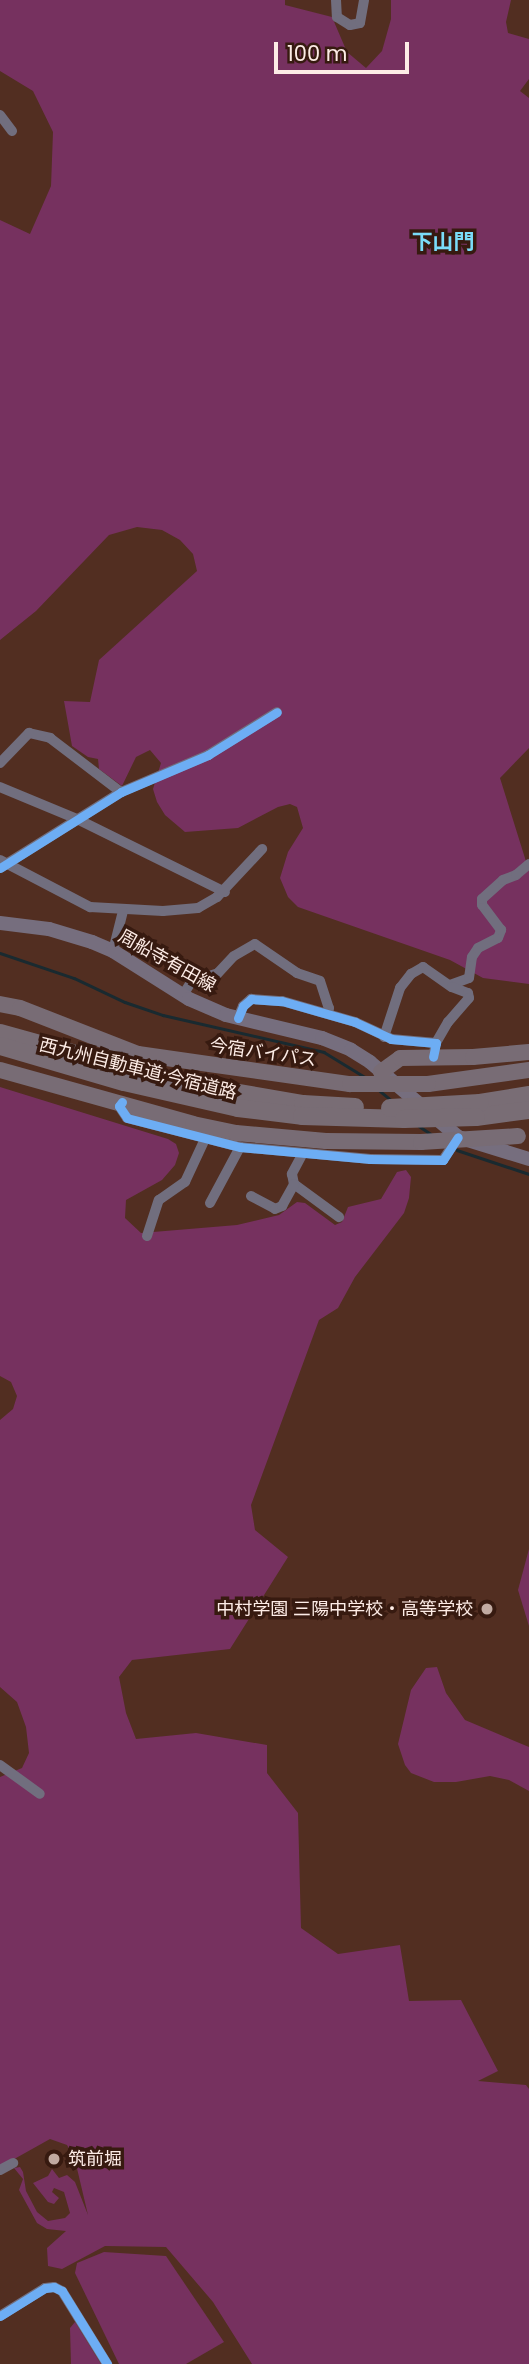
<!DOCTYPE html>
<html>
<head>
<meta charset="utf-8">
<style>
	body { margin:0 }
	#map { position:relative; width:529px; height:2364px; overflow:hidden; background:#522e21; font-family:Poppins,"Noto Sans JP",sans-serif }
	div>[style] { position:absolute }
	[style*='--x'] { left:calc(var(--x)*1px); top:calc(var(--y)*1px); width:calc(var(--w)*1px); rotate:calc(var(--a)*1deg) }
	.green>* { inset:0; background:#76315f }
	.stream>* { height:2.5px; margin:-1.25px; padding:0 1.25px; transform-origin:1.25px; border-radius:1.25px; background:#192a30 }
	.minor>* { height:10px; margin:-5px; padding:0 5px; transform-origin:5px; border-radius:5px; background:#716e7e }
	.secondary>* { height:14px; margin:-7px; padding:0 7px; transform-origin:7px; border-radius:7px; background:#766e7e }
	.trunk>* { height:16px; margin:-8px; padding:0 8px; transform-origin:8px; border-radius:8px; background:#786c75 }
	.motorway>* { height:18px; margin:-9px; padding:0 9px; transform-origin:9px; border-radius:9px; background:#796d75 }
	.trunk-bridge>* { height:16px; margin:-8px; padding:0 8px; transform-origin:8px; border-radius:8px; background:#786c75 }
	.motorway-bridge>* { height:18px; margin:-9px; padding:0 9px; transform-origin:9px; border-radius:9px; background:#796d75 }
	.cycleway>* { height:9px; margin:-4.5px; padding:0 4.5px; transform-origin:4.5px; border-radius:4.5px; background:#6dadf4 }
	.dots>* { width:19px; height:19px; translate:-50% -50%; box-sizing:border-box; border:4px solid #371a10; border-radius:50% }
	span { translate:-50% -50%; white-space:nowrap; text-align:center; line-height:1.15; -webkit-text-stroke:7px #371a10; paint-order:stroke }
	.street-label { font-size:18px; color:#fdece6 }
	.poi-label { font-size:18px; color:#fdece6 }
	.right { translate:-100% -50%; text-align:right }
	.left { translate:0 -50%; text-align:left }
	.quarter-label { font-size:21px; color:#7adcf8; font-weight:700 }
	.scale { position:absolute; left:274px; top:42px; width:135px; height:32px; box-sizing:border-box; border:4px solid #fdece6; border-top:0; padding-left:9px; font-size:21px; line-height:24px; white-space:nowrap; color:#fdece6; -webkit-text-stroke:5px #371a10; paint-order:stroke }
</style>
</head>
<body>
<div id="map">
	<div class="green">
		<div style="clip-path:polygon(0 0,285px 0,285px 5px,332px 17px,347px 52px,366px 68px,382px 51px,391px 19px,391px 0,511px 0,506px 22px,508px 33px,529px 39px,529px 79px,520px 91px,529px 98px,529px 748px,500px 778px,529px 871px,529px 984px,483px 978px,450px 960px,298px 907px,288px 897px,280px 878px,288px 852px,303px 828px,297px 807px,290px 804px,278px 807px,238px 828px,185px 832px,165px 815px,157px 802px,153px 789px,161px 763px,150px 750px,136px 757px,122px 786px,99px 769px,98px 759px,88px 757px,72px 746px,64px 701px,90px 702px,99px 660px,197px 571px,193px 554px,180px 540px,162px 530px,137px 527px,109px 535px,36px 611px,0 640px,0 220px,30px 234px,51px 186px,53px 132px,33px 91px,0 71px)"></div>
		<div style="clip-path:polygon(0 1087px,168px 1139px,176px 1144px,179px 1153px,175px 1165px,162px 1180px,126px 1200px,125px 1218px,141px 1233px,237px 1225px,279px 1215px,297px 1202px,305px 1203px,335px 1225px,342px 1222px,348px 1207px,381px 1199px,397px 1172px,406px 1170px,411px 1177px,409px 1198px,404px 1213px,355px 1277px,338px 1308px,319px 1320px,251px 1505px,255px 1530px,288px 1557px,230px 1649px,132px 1660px,119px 1677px,126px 1713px,136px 1739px,196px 1733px,267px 1745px,267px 1773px,298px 1813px,301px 1928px,338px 1954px,400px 1945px,409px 2001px,461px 2000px,498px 2071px,478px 2081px,526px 2085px,529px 2089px,529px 2364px,252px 2364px,213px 2302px,166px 2247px,105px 2246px,62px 2269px,48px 2266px,47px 2248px,66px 2231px,47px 2229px,37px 2223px,19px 2190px,23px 2179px,14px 2168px,20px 2167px,23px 2172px,26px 2191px,37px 2212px,48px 2221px,65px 2218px,70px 2213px,64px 2192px,54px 2188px,52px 2192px,59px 2198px,54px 2204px,48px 2202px,33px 2183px,48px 2176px,52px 2169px,59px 2178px,67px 2175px,75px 2182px,88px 2215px,75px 2160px,67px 2145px,50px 2139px,0 2167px,0 1777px,22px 1768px,29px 1753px,26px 1727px,17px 1702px,0 1687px,0 1420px,13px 1409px,17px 1396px,11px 1382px,0 1376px)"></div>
		<div style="clip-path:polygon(529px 1549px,529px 1626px,518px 1590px)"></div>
		<div style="clip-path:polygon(437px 1667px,446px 1693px,465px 1720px,529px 1747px,529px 1791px,509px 1780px,490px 1776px,456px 1782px,434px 1782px,411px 1773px,405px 1765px,398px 1744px,411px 1690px,426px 1668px)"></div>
		<div style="clip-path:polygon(104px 2252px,166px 2256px,224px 2342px,186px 2364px,119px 2364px,75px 2273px,77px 2263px)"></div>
		<div style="clip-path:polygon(75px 2322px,101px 2364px,71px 2364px,70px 2328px)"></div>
	</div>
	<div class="stream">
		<div style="--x:0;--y:953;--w:78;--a:18.7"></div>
		<div style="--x:74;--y:978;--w:56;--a:25.2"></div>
		<div style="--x:125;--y:1002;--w:40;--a:18.9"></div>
		<div style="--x:163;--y:1015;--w:165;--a:12.9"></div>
		<div style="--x:324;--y:1052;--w:48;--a:31.4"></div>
		<div style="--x:380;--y:1091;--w:14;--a:39"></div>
		<div style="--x:419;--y:1126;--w:14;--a:34"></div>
		<div style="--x:457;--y:1150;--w:76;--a:18.4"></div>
	</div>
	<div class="minor">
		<div style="--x:336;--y:0;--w:17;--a:87"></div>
		<div style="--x:337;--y:17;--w:15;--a:32"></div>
		<div style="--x:350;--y:25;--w:10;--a:-11"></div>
		<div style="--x:360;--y:23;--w:23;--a:-80"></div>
		<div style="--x:0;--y:115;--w:20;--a:53"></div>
		<div style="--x:0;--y:763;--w:42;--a:-46"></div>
		<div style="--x:29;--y:733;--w:22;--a:13"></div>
		<div style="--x:50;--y:738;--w:89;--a:37.3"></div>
		<div style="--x:0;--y:787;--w:83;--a:22.6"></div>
		<div style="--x:77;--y:819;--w:165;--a:26.3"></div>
		<div style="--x:0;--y:860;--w:102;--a:27.6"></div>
		<div style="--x:90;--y:907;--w:73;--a:3.1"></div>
		<div style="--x:163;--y:911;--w:35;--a:-5"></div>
		<div style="--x:198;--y:908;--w:22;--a:-30"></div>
		<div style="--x:217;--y:897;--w:66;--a:-46.8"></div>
		<div style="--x:0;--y:868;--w:143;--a:-32.1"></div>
		<div style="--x:121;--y:792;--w:95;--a:-23"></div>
		<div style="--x:208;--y:755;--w:81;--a:-31.9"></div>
		<div style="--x:113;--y:951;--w:41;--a:-76"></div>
		<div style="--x:450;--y:985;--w:20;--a:-20"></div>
		<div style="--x:469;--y:978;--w:21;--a:-82"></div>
		<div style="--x:472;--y:957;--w:11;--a:-56"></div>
		<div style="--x:478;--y:948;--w:22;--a:-27"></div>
		<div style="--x:498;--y:938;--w:9;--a:-69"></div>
		<div style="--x:501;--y:930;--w:31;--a:-127"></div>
		<div style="--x:482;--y:905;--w:6;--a:-90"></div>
		<div style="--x:482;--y:899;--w:28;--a:-42"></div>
		<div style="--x:503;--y:880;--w:14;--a:-21"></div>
		<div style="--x:516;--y:875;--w:17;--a:-40"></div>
		<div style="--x:183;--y:995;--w:15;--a:-58"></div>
		<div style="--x:191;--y:982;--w:28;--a:-18"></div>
		<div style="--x:218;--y:973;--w:23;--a:-47"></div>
		<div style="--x:234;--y:956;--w:24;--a:-30"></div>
		<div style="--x:255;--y:944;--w:51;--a:34.6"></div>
		<div style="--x:297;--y:973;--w:24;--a:19"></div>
		<div style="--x:320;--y:981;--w:28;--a:72"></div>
		<div style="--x:329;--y:1008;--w:5;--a:101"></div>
		<div style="--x:238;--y:1018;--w:13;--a:-67"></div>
		<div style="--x:243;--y:1006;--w:11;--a:-41"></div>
		<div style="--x:251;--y:999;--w:31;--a:4"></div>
		<div style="--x:282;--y:1001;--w:76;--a:16"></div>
		<div style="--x:355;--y:1022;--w:40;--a:25"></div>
		<div style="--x:391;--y:1039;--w:45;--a:5.1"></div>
		<div style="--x:436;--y:1043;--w:14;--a:102"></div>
		<div style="--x:384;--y:1037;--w:52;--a:-71.9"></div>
		<div style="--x:400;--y:988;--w:18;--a:-52"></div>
		<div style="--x:411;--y:974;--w:14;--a:-30"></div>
		<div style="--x:423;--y:967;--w:35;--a:35"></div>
		<div style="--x:452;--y:987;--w:17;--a:21"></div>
		<div style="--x:468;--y:993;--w:5;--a:79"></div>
		<div style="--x:469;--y:998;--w:32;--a:131"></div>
		<div style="--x:448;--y:1022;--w:24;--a:120"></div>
		<div style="--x:122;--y:1102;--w:5;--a:127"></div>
		<div style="--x:119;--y:1106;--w:14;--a:56"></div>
		<div style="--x:127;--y:1118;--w:117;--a:14.4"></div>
		<div style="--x:240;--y:1147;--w:131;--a:5.3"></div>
		<div style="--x:370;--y:1159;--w:73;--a:0.8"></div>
		<div style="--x:443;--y:1160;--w:27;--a:-57"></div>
		<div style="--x:303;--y:1153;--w:24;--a:118"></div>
		<div style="--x:292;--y:1174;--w:10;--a:79"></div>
		<div style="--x:294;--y:1184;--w:56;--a:36.3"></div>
		<div style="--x:251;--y:1196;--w:27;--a:28"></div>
		<div style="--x:275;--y:1209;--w:8;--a:-23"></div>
		<div style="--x:282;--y:1206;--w:25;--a:-61"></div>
		<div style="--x:210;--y:1203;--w:64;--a:-61.8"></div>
		<div style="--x:147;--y:1236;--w:38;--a:-72"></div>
		<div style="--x:159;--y:1200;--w:32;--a:-35"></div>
		<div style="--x:185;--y:1182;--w:47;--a:-65.1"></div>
		<div style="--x:0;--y:1765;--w:49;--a:35.9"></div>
		<div style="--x:0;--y:2170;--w:15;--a:-28"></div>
		<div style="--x:0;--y:2316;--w:53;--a:-31.9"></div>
		<div style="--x:45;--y:2288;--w:9;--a:-6"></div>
		<div style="--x:54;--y:2287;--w:9;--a:27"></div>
		<div style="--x:62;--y:2291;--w:86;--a:58.3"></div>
	</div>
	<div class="secondary">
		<div style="--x:0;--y:923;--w:49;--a:7"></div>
		<div style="--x:49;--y:929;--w:45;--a:16.8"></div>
		<div style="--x:92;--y:942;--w:23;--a:23"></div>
		<div style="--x:113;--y:951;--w:90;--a:32.3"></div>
		<div style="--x:189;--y:999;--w:40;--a:23.4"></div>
		<div style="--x:226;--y:1015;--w:99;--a:13.5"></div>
		<div style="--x:322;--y:1038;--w:31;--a:22"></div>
		<div style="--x:351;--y:1050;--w:22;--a:32"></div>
		<div style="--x:370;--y:1062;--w:116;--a:40.4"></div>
		<div style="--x:458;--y:1137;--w:74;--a:17.2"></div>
	</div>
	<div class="trunk">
		<div style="--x:0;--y:1004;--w:20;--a:11"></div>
		<div style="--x:20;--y:1008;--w:127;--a:21.3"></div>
		<div style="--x:138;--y:1054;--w:214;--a:8.1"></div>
		<div style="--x:0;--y:1070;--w:200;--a:15.6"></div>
		<div style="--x:193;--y:1124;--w:44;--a:11.8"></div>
		<div style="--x:236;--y:1133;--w:90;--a:5.1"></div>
		<div style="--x:326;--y:1141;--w:95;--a:0.6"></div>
		<div style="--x:381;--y:1072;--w:24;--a:-36"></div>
		<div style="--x:400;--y:1058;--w:73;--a:-0.8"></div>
		<div style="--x:473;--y:1057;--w:56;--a:-5.1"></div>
		<div style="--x:428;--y:1084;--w:102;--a:-7.9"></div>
	</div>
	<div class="motorway">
		<div style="--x:0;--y:1033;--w:187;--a:15.5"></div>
		<div style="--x:180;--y:1083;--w:125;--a:9.7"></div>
		<div style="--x:303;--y:1104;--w:52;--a:3.3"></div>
		<div style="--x:0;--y:1046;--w:129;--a:16.2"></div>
		<div style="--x:124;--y:1082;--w:117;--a:12.8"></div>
		<div style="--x:238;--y:1108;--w:64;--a:7.1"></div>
		<div style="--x:302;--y:1116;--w:102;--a:1.7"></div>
		<div style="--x:480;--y:1103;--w:50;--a:-9.3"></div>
		<div style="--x:476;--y:1117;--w:53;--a:-7.5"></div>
	</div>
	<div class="trunk-bridge">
		<div style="--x:350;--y:1084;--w:78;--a:0"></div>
		<div style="--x:421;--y:1142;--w:97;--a:-3.5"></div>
	</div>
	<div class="motorway-bridge">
		<div style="--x:390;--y:1108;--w:90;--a:-3.2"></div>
		<div style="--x:404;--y:1119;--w:72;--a:-1.6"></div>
	</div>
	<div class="cycleway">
		<div style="--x:0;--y:868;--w:143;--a:-32.1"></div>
		<div style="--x:121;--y:792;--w:95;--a:-23"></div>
		<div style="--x:208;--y:755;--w:81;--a:-31.9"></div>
		<div style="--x:238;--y:1018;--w:13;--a:-67"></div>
		<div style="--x:243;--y:1006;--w:11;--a:-41"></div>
		<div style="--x:251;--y:999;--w:31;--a:4"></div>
		<div style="--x:282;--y:1001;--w:76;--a:16"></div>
		<div style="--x:355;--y:1022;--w:40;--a:25"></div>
		<div style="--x:391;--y:1039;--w:45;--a:5.1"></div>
		<div style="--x:436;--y:1043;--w:14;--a:102"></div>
		<div style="--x:122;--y:1102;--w:5;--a:127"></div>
		<div style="--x:119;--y:1106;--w:14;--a:56"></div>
		<div style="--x:127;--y:1118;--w:117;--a:14.4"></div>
		<div style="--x:240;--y:1147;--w:131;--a:5.3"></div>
		<div style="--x:370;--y:1159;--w:73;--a:0.8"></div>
		<div style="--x:443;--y:1160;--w:27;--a:-57"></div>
		<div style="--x:0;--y:2316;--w:53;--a:-31.9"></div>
		<div style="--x:45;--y:2288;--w:9;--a:-6"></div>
		<div style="--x:54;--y:2287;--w:9;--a:27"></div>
		<div style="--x:62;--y:2291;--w:86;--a:58.3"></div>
	</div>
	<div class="dots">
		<div style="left:487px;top:1609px;background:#c1aaa1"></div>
		<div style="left:54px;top:2159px;background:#c1aaa1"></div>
	</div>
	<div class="street-label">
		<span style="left:167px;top:961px;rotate:29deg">周船寺有田線</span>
		<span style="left:263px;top:1053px;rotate:8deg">今宿バイパス</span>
		<span style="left:138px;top:1069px;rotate:14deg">西九州自動車道;今宿道路</span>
	</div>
	<div class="poi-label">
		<span class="right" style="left:473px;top:1609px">中村学園 三陽中学校・高等学校</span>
		<span class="left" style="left:68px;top:2159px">筑前堀</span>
	</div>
	<div class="quarter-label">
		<span style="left:443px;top:242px">下山門</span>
	</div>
	<div class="scale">100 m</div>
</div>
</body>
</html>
